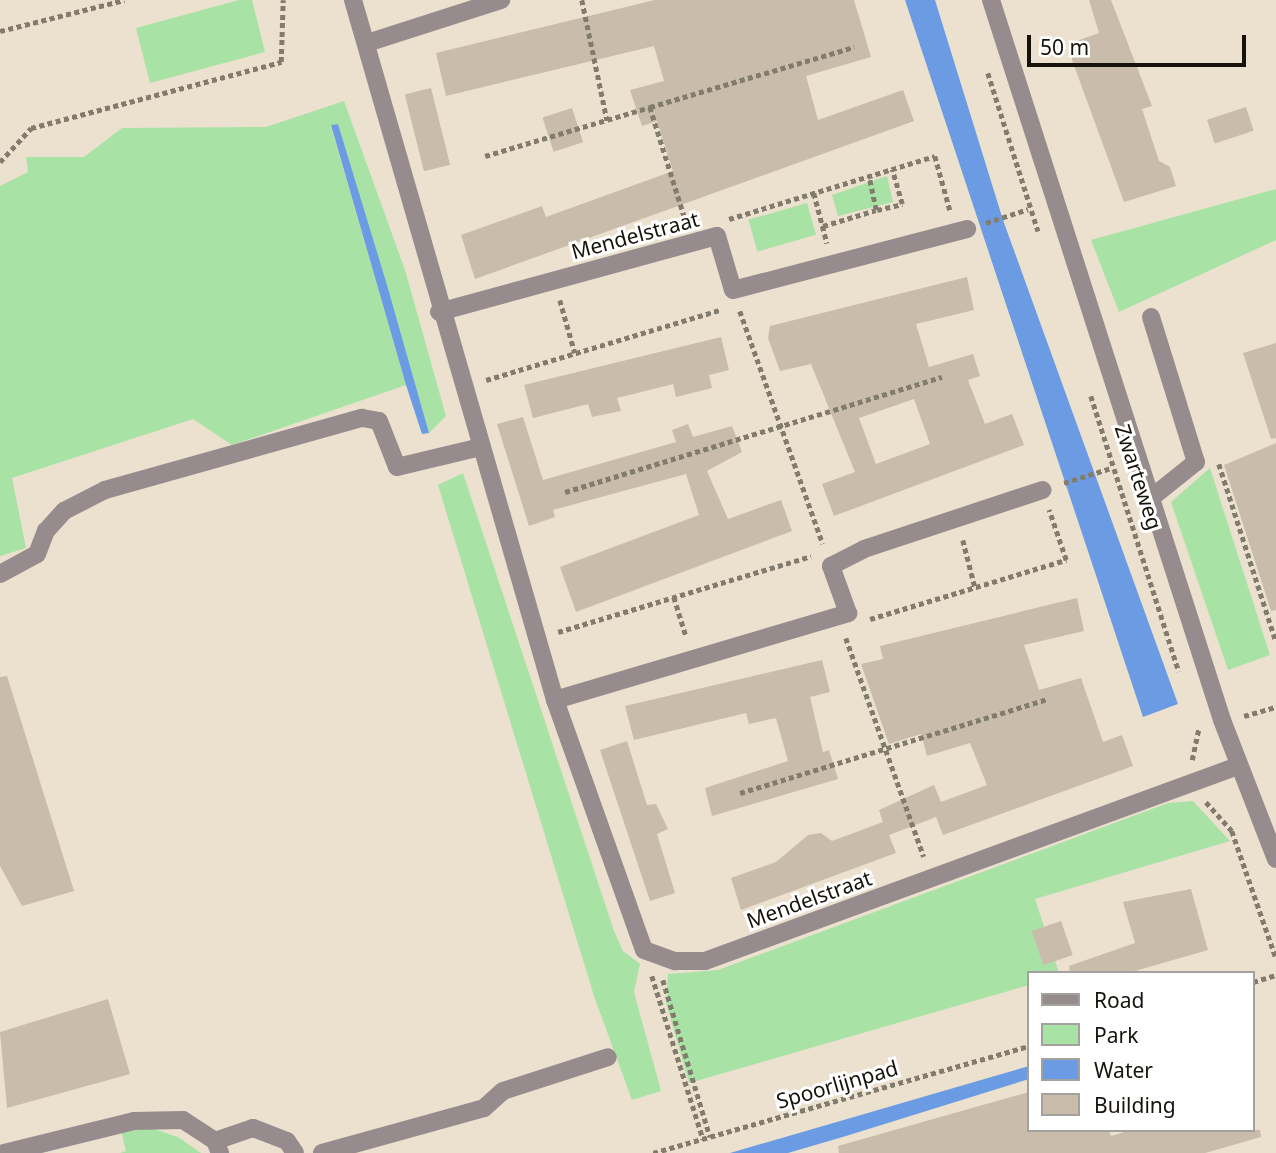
<!DOCTYPE html>
<html>
<head>
<meta charset="utf-8">
<style>
	body { margin:0 }
	#map { position:relative; width:1276px; height:1153px; overflow:hidden; background:#ebe1ce; font-family:"Noto Sans",sans-serif }
	div>[style] { position:absolute }
	[style*='--x'] { left:calc(var(--x)*1px); top:calc(var(--y)*1px); width:calc(var(--w)*1px); rotate:calc(var(--a)*1deg) }
	.green>* { inset:0; background:#a8e3a5; transform-origin:0 0 }
	.water>* { inset:0; background:#6b9ce3 }
	.building>* { inset:0; background:#c9bcaa; transform-origin:0 0 }
	.path>* { height:4.5px; margin-top:-2.25px; transform-origin:0; background:repeating-linear-gradient(90deg,#827c6f 0 5px,transparent 0 8.5px) }
	.service>* { height:18px; margin:-9px; padding:0 9px; transform-origin:9px; border-radius:9px; background:#978c8d }
	.minor>* { height:18px; margin:-9px; padding:0 9px; transform-origin:9px; border-radius:9px; background:#978c8d }
	.tertiary>* { height:18px; margin:-9px; padding:0 9px; transform-origin:9px; border-radius:9px; background:#978c8d }
	span { translate:-50% -50%; white-space:nowrap; text-align:center; line-height:1.15; -webkit-text-stroke:6px #fff; paint-order:stroke }
	.street-label { font-size:21px; color:#16130c }
	.legend { position:absolute; left:1027px; top:971px; width:228px; height:161px; box-sizing:border-box; background:#fff; border:2px solid #a2a19e; margin:0; padding:9px 12px; list-style:none; font-size:21px; color:#16130c }
	.legend li { display:flex; align-items:center; gap:14px; height:35px }
	.legend b { width:35px; border:2px solid #a2a19e }
	.scale { position:absolute; left:1027px; top:35px; width:219px; height:32px; box-sizing:border-box; border:4px solid #16130c; border-top:0; padding-left:9px; font-size:21px; line-height:24px; white-space:nowrap; color:#16130c; -webkit-text-stroke:5px #fff; paint-order:stroke }
</style>
</head>
<body>
<div id="map">
	<div class="green">
		<div style="clip-path:polygon(239px 0,252px 0,265px 52px,150px 83px,136px 28px)"></div>
		<div style="clip-path:polygon(344px 101px,405px 270px,446px 416px,429px 433px,338px 124px,331px 126px,406px 385px,232px 445px,193px 419px,12px 478px,26px 548px,0 556px,0 186px,28px 172px,26px 157px,84px 157px,122px 128px,266px 127px)"></div>
		<div style="clip-path:polygon(887px 176px,893px 202px,838px 216px,832px 195px)"></div>
		<div style="clip-path:polygon(1276px 189px,1276px 240px,1119px 312px,1091px 240px)"></div>
		<div style="left:807px;top:203px;width:33px;height:61px;rotate:74deg"></div>
		<div style="clip-path:polygon(1210px 468px,1270px 655px,1228px 670px,1171px 502px)"></div>
		<div style="clip-path:polygon(463px 473px,614px 931px,623px 951px,640px 964px,634px 992px,661px 1091px,632px 1100px,594px 996px,438px 485px)"></div>
		<div style="clip-path:polygon(1193px 801px,1230px 841px,1035px 899px,1059px 973px,1029px 973px,1029px 985px,689px 1083px,666px 1003px,668px 974px,718px 970px,1168px 803px)"></div>
		<div style="clip-path:polygon(154px 1129px,178px 1137px,201px 1153px,120px 1153px,126px 1151px,121px 1130px)"></div>
	</div>
	<div class="water">
		<div style="clip-path:polygon(905px 0,935px 0,1003px 220px,1178px 704px,1143px 717px)"></div>
		<div style="clip-path:polygon(338px 124px,387px 285px,429px 433px,422px 434px,406px 385px,331px 125px)"></div>
		<div style="clip-path:polygon(1029px 1066px,1029px 1079px,846px 1136px,788px 1153px,730px 1153px)"></div>
	</div>
	<div class="building">
		<div style="clip-path:polygon(655px 0,854px 0,871px 57px,806px 76px,818px 120px,903px 90px,914px 121px,475px 279px,461px 235px,542px 206px,546px 217px,673px 171px,657px 121px,642px 126px,630px 90px,664px 81px,654px 46px,446px 96px,436px 53px)"></div>
		<div style="clip-path:polygon(1089px 0,1111px 0,1152px 106px,1142px 109px,1159px 161px,1170px 167px,1176px 186px,1124px 202px,1072px 60px,1071px 43px,1099px 33px)"></div>
		<div style="left:431px;top:88px;width:79px;height:27px;rotate:76deg"></div>
		<div style="left:1246px;top:107px;width:25px;height:41px;rotate:72deg"></div>
		<div style="left:572px;top:108px;width:36px;height:31px;rotate:72deg"></div>
		<div style="clip-path:polygon(evenodd,967px 277px,974px 310px,916px 324px,929px 367px,973px 354px,980px 376px,968px 380px,985px 424px,1012px 414px,1024px 445px,834px 516px,822px 484px,855px 472px,811px 364px,780px 371px,768px 338px,770px 326px,967px 277px,914px 399px,930px 444px,876px 464px,859px 418px,914px 399px)"></div>
		<div style="clip-path:polygon(721px 337px,729px 370px,709px 375px,712px 388px,676px 397px,673px 384px,617px 398px,621px 411px,592px 417px,588px 404px,533px 418px,524px 385px)"></div>
		<div style="clip-path:polygon(1276px 343px,1276px 438px,1271px 439px,1243px 353px)"></div>
		<div style="clip-path:polygon(523px 417px,543px 480px,676px 442px,672px 430px,688px 424px,693px 437px,732px 426px,742px 452px,707px 471px,728px 519px,781px 500px,792px 531px,576px 612px,560px 567px,699px 515px,686px 474px,553px 510px,555px 517px,529px 526px,497px 424px)"></div>
		<div style="clip-path:polygon(1276px 443px,1276px 610px,1271px 611px,1224px 465px)"></div>
		<div style="clip-path:polygon(1077px 598px,1084px 631px,1024px 645px,1039px 690px,1081px 678px,1103px 742px,1122px 735px,1133px 766px,943px 835px,936px 817px,889px 835px,896px 853px,741px 910px,731px 878px,776px 862px,808px 835px,821px 833px,832px 841px,883px 822px,879px 810px,934px 785px,941px 802px,987px 785px,970px 743px,927px 756px,921px 734px,889px 744px,861px 664px,883px 659px,880px 646px)"></div>
		<div style="clip-path:polygon(822px 660px,830px 692px,810px 697px,823px 752px,829px 750px,838px 779px,712px 816px,705px 788px,788px 761px,776px 718px,749px 724px,746px 713px,634px 740px,625px 706px)"></div>
		<div style="clip-path:polygon(7px 676px,74px 891px,22px 906px,0 866px,0 677px)"></div>
		<div style="clip-path:polygon(627px 741px,647px 805px,656px 804px,668px 829px,657px 834px,675px 893px,650px 901px,600px 750px)"></div>
		<div style="clip-path:polygon(1191px 889px,1208px 950px,1128px 973px,1070px 973px,1069px 966px,1135px 943px,1123px 902px)"></div>
		<div style="left:1061px;top:921px;width:36px;height:31px;rotate:71deg"></div>
		<div style="clip-path:polygon(108px 999px,130px 1074px,7px 1108px,0 1032px)"></div>
		<div style="clip-path:polygon(1029px 1092px,1029px 1130px,1109px 1130px,1111px 1136px,1131px 1130px,1260px 1130px,1261px 1137px,1205px 1153px,839px 1153px,838px 1146px)"></div>
	</div>
	<div class="path">
		<div style="--x:582;--y:0;--w:123;--a:78.2"></div>
		<div style="--x:0;--y:31;--w:128;--a:-14"></div>
		<div style="--x:988;--y:73;--w:166;--a:72.4"></div>
		<div style="--x:650;--y:107;--w:213;--a:-16.4"></div>
		<div style="--x:485;--y:156;--w:172;--a:-16.5"></div>
		<div style="--x:650;--y:107;--w:121;--a:72.6"></div>
		<div style="--x:0;--y:162;--w:46;--a:-47.6"></div>
		<div style="--x:31;--y:128;--w:259;--a:-14.8"></div>
		<div style="--x:281;--y:62;--w:62;--a:-88.2"></div>
		<div style="--x:814;--y:193;--w:52;--a:75.4"></div>
		<div style="--x:877;--y:210;--w:26;--a:-13"></div>
		<div style="--x:902;--y:204;--w:36;--a:-106"></div>
		<div style="--x:729;--y:219;--w:215;--a:-17"></div>
		<div style="--x:935;--y:156;--w:56;--a:74.5"></div>
		<div style="--x:986;--y:223;--w:44;--a:-18.4"></div>
		<div style="--x:823;--y:226;--w:55;--a:-16.8"></div>
		<div style="--x:876;--y:210;--w:34;--a:-102"></div>
		<div style="--x:560;--y:300;--w:55;--a:74.2"></div>
		<div style="--x:740;--y:311;--w:247;--a:70.4"></div>
		<div style="--x:486;--y:380;--w:246;--a:-16.7"></div>
		<div style="--x:1091;--y:396;--w:289;--a:72.3"></div>
		<div style="--x:1219;--y:464;--w:187;--a:72.2"></div>
		<div style="--x:1064;--y:483;--w:49;--a:-17.7"></div>
		<div style="--x:565;--y:492;--w:394;--a:-17"></div>
		<div style="--x:963;--y:540;--w:49;--a:75.7"></div>
		<div style="--x:674;--y:597;--w:41;--a:72.9"></div>
		<div style="--x:870;--y:619;--w:205;--a:-16.8"></div>
		<div style="--x:1066;--y:560;--w:53;--a:-108.8"></div>
		<div style="--x:558;--y:632;--w:264;--a:-16.7"></div>
		<div style="--x:846;--y:638;--w:232;--a:70.4"></div>
		<div style="--x:1244;--y:716;--w:33;--a:-16"></div>
		<div style="--x:1192;--y:760;--w:33;--a:-78"></div>
		<div style="--x:740;--y:793;--w:322;--a:-17"></div>
		<div style="--x:1206;--y:802;--w:39;--a:48"></div>
		<div style="--x:1232;--y:831;--w:134;--a:70.9"></div>
		<div style="--x:652;--y:976;--w:171;--a:72.6"></div>
		<div style="--x:663;--y:980;--w:164;--a:73.3"></div>
		<div style="--x:1253;--y:982;--w:24;--a:-17"></div>
		<div style="--x:653;--y:1153;--w:391;--a:-15.9"></div>
	</div>
	<div class="service">
		<div style="--x:1151;--y:317;--w:152;--a:72.8"></div>
		<div style="--x:1196;--y:462;--w:58;--a:141.3"></div>
		<div style="--x:0;--y:574;--w:42;--a:-28.4"></div>
		<div style="--x:37;--y:554;--w:25;--a:-69"></div>
		<div style="--x:46;--y:531;--w:27;--a:-48"></div>
		<div style="--x:64;--y:511;--w:46;--a:-27.1"></div>
		<div style="--x:105;--y:490;--w:267;--a:-15.7"></div>
		<div style="--x:362;--y:418;--w:17;--a:10"></div>
		<div style="--x:379;--y:421;--w:49;--a:68.6"></div>
		<div style="--x:397;--y:467;--w:85;--a:-13.5"></div>
		<div style="--x:215;--y:1141;--w:40;--a:-18.9"></div>
		<div style="--x:253;--y:1128;--w:36;--a:21"></div>
		<div style="--x:287;--y:1141;--w:14;--a:56"></div>
		<div style="--x:4;--y:1153;--w:134;--a:-13.8"></div>
		<div style="--x:134;--y:1121;--w:49;--a:-1.2"></div>
		<div style="--x:183;--y:1120;--w:38;--a:33"></div>
		<div style="--x:215;--y:1141;--w:13;--a:67"></div>
		<div style="--x:322;--y:1153;--w:168;--a:-15.5"></div>
		<div style="--x:484;--y:1108;--w:25;--a:-42"></div>
		<div style="--x:503;--y:1091;--w:110;--a:-17.9"></div>
	</div>
	<div class="minor">
		<div style="--x:353;--y:0;--w:729;--a:73.9"></div>
		<div style="--x:555;--y:700;--w:265;--a:70.4"></div>
		<div style="--x:644;--y:950;--w:33;--a:20"></div>
		<div style="--x:675;--y:961;--w:30;--a:0"></div>
		<div style="--x:705;--y:961;--w:568;--a:-20.1"></div>
		<div style="--x:367;--y:43;--w:141;--a:-17.8"></div>
		<div style="--x:439;--y:312;--w:288;--a:-15.3"></div>
		<div style="--x:717;--y:236;--w:56;--a:73.5"></div>
		<div style="--x:733;--y:290;--w:242;--a:-14.6"></div>
		<div style="--x:555;--y:700;--w:306;--a:-16.5"></div>
		<div style="--x:848;--y:613;--w:50;--a:-109.9"></div>
		<div style="--x:831;--y:566;--w:37;--a:-27"></div>
		<div style="--x:864;--y:549;--w:188;--a:-18.3"></div>
	</div>
	<div class="tertiary">
		<div style="--x:991;--y:0;--w:756;--a:72.21"></div>
		<div style="--x:1222;--y:720;--w:149;--a:68.8"></div>
	</div>
	<div class="street-label">
		<span style="left:635px;top:235px;rotate:-15deg">Mendelstraat</span>
		<span style="left:1139px;top:477px;rotate:72deg">Zwarteweg</span>
		<span style="left:809px;top:899px;rotate:-20deg">Mendelstraat</span>
		<span style="left:837px;top:1084px;rotate:-16deg">Spoorlijnpad</span>
	</div>
	<ul class="legend">
	<li><b style="height:9px;background:#978c8d"></b>Road</li>
	<li><b style="height:19px;background:#a8e3a5"></b>Park</li>
	<li><b style="height:19px;background:#6b9ce3"></b>Water</li>
	<li><b style="height:19px;background:#c9bcaa"></b>Building</li>
	</ul>
	<div class="scale">50 m</div>
</div>
</body>
</html>
